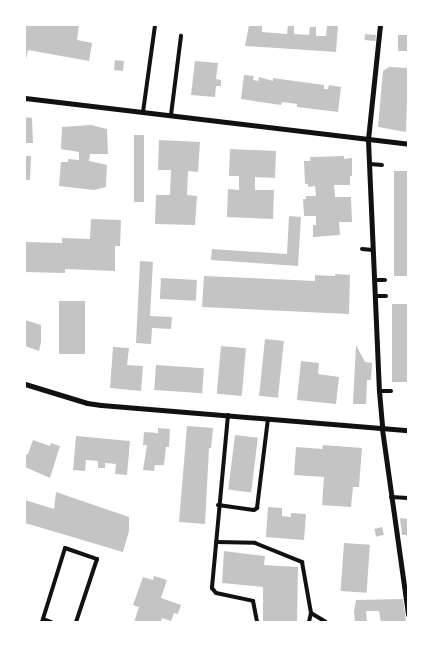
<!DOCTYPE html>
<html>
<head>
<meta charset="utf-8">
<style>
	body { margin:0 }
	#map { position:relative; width:433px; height:647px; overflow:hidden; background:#fff; font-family:"Sofia Sans Condensed",sans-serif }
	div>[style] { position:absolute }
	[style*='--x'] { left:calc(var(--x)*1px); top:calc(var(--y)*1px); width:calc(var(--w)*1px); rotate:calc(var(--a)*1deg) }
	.building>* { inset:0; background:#c4c4c4; transform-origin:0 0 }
	.service>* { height:4px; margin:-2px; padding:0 2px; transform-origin:2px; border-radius:2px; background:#111 }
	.minor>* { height:5px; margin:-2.5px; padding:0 2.5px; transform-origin:2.5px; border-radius:2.5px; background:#111 }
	span { translate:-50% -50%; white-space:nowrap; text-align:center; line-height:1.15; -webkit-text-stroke:4px #fff; paint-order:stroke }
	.frame { position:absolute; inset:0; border:26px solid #fff; pointer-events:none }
</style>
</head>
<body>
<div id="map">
	<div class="building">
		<div style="clip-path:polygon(25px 25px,79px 25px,77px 40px,92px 43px,89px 61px,28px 50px,25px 64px)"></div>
		<div style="clip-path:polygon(249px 25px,262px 25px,262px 32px,287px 34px,288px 25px,294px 25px,294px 34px,309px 35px,310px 27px,316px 27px,316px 36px,326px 36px,327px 25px,338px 25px,336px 52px,245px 46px)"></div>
		<div style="left:365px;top:34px;width:11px;height:6px;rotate:5deg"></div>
		<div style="left:398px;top:35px;width:10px;height:16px"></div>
		<div style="left:115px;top:60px;width:9px;height:10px;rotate:6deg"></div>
		<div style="clip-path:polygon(195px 61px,218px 63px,216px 79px,221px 80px,221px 86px,216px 86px,215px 97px,191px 95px)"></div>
		<div style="clip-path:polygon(389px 67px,408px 68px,406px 132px,378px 127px,383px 71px)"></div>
		<div style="clip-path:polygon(244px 75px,254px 76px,253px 80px,258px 81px,259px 77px,273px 81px,273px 78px,324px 85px,324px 89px,328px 89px,329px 85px,341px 87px,338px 112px,297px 107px,297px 104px,282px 102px,281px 105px,241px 99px)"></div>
		<div style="clip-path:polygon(25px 117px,32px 118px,33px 143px,25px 143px)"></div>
		<div style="clip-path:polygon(91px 125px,107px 129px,108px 154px,90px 154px,89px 161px,107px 165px,106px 187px,94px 190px,59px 186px,61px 162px,68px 162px,68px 159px,79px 160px,79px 152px,61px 149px,62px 127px)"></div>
		<div style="left:134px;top:135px;width:10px;height:67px"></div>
		<div style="clip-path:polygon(159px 140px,200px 142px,198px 172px,188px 171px,187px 195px,197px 196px,195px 225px,155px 224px,156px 195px,170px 195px,171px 170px,158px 170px)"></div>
		<div style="clip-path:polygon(230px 149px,276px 151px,275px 178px,255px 177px,255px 190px,274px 190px,273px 219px,227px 217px,228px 189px,239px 190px,239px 176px,229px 176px)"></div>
		<div style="clip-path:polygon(25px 156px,31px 156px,30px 180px,25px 180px)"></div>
		<div style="clip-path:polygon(344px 156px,344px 159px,352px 158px,352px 176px,350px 176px,350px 185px,334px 185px,335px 197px,351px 197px,352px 222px,339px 222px,340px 235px,313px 237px,313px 225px,316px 225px,316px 216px,304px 216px,303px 199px,306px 199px,306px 196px,316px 196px,315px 186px,308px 187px,308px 184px,305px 184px,304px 161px,310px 161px,310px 157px)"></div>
		<div style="left:408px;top:171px;width:105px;height:14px;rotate:90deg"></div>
		<div style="clip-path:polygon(289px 216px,301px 217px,298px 266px,211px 260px,212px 249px,287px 254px)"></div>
		<div style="clip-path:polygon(91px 219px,121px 220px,120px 246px,115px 246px,115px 271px,65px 269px,65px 273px,25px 272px,25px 242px,62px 243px,62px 238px,90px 239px)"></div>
		<div style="clip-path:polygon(140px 261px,153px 262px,150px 316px,172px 317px,171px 329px,152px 328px,151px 344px,136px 343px)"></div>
		<div style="clip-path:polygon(335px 274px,350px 275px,349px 314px,202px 307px,204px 276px,315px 281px,315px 275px,335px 276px)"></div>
		<div style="left:161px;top:278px;width:36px;height:21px;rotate:3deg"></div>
		<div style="left:59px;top:301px;width:26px;height:53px"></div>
		<div style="left:392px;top:304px;width:16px;height:78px"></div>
		<div style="clip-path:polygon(25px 320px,41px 325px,41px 342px,39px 351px,25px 346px)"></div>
		<div style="left:265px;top:339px;width:19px;height:57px;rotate:6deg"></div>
		<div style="clip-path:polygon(356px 345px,365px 362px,372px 363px,371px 380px,367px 380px,366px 404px,353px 404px)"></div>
		<div style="left:221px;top:346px;width:25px;height:48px;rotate:5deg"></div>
		<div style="clip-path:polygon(113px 347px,129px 348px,127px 365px,143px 366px,141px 391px,110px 388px)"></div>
		<div style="clip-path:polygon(301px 361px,319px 363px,318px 374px,339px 377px,336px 404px,297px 400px)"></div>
		<div style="left:156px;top:365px;width:48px;height:25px;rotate:4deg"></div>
		<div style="clip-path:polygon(187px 426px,213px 428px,211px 448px,209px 448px,205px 524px,179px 522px)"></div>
		<div style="clip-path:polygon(158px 428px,170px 429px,169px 447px,166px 447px,164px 465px,155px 465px,154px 471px,143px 470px,147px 445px,143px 445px,144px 432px,158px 433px)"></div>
		<div style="left:235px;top:435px;width:23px;height:55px;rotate:7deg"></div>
		<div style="clip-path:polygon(76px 436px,130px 441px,127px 475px,115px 474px,116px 464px,105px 463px,105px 468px,98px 468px,98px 461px,86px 460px,85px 471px,73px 470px)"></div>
		<div style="clip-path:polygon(33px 440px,50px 446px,51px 443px,60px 446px,50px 478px,25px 467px,25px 455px,28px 454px)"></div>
		<div style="clip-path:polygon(323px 445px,362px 448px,359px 487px,353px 487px,351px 507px,322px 505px,324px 477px,294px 475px,296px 447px,322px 449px)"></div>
		<div style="clip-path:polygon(56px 492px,129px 517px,129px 531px,123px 552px,25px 523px,25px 500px,54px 509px)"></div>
		<div style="clip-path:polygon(268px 507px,282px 508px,282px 516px,291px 517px,291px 513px,306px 514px,304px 540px,266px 537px)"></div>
		<div style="clip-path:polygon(400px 518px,408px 519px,408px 538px,406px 535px,402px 535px)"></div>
		<div style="left:382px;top:527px;width:8px;height:8px;rotate:76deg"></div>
		<div style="left:344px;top:543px;width:26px;height:48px;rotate:4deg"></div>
		<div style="clip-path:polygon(224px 551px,265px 556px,264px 565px,298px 567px,297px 622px,263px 622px,263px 587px,222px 583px)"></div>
		<div style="clip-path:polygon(154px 576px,167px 580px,161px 598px,181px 605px,178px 614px,174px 613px,171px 621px,162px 618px,161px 622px,134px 622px,139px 607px,133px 605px,143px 577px,153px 580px)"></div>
		<div style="clip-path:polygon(403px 599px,406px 622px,381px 622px,379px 611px,366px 611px,367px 622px,355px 622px,354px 612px,356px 600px)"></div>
	</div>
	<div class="service">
		<div style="--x:143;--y:112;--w:88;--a:-82.1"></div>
		<div style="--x:171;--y:115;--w:80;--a:-82.8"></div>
		<div style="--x:370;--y:164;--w:12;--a:5"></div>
		<div style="--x:362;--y:249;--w:11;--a:5"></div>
		<div style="--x:375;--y:280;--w:10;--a:0"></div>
		<div style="--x:375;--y:296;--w:11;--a:0"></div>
		<div style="--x:379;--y:391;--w:12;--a:0"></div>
		<div style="--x:228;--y:415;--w:174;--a:95.3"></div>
		<div style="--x:212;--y:588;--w:6;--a:51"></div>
		<div style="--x:216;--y:593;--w:38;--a:12"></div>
		<div style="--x:253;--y:601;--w:21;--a:79"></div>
		<div style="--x:391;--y:497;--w:17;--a:3"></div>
		<div style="--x:218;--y:505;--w:36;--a:8"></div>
		<div style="--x:254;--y:510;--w:4;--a:-34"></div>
		<div style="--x:257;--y:508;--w:90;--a:-83"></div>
		<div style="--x:216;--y:542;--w:39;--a:1"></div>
		<div style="--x:255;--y:543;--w:51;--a:22"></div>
		<div style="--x:302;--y:562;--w:52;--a:80"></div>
		<div style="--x:311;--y:613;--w:9;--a:103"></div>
		<div style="--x:311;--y:613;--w:17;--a:31"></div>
		<div style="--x:43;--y:619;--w:9;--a:21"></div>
		<div style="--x:42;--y:622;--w:77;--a:-72.7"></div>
		<div style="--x:65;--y:548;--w:34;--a:19"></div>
		<div style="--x:97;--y:559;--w:66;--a:108.4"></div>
	</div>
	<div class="minor">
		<div style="--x:380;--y:25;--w:116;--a:96"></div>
		<div style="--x:368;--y:140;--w:251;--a:87.5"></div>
		<div style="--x:379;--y:391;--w:38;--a:85"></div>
		<div style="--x:382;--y:429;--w:187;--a:82"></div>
		<div style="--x:25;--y:98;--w:386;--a:6.8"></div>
		<div style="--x:25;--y:384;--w:65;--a:17"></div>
		<div style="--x:87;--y:403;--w:14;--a:8"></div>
		<div style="--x:101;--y:405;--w:308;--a:4.7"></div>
	</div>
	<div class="frame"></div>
</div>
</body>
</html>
